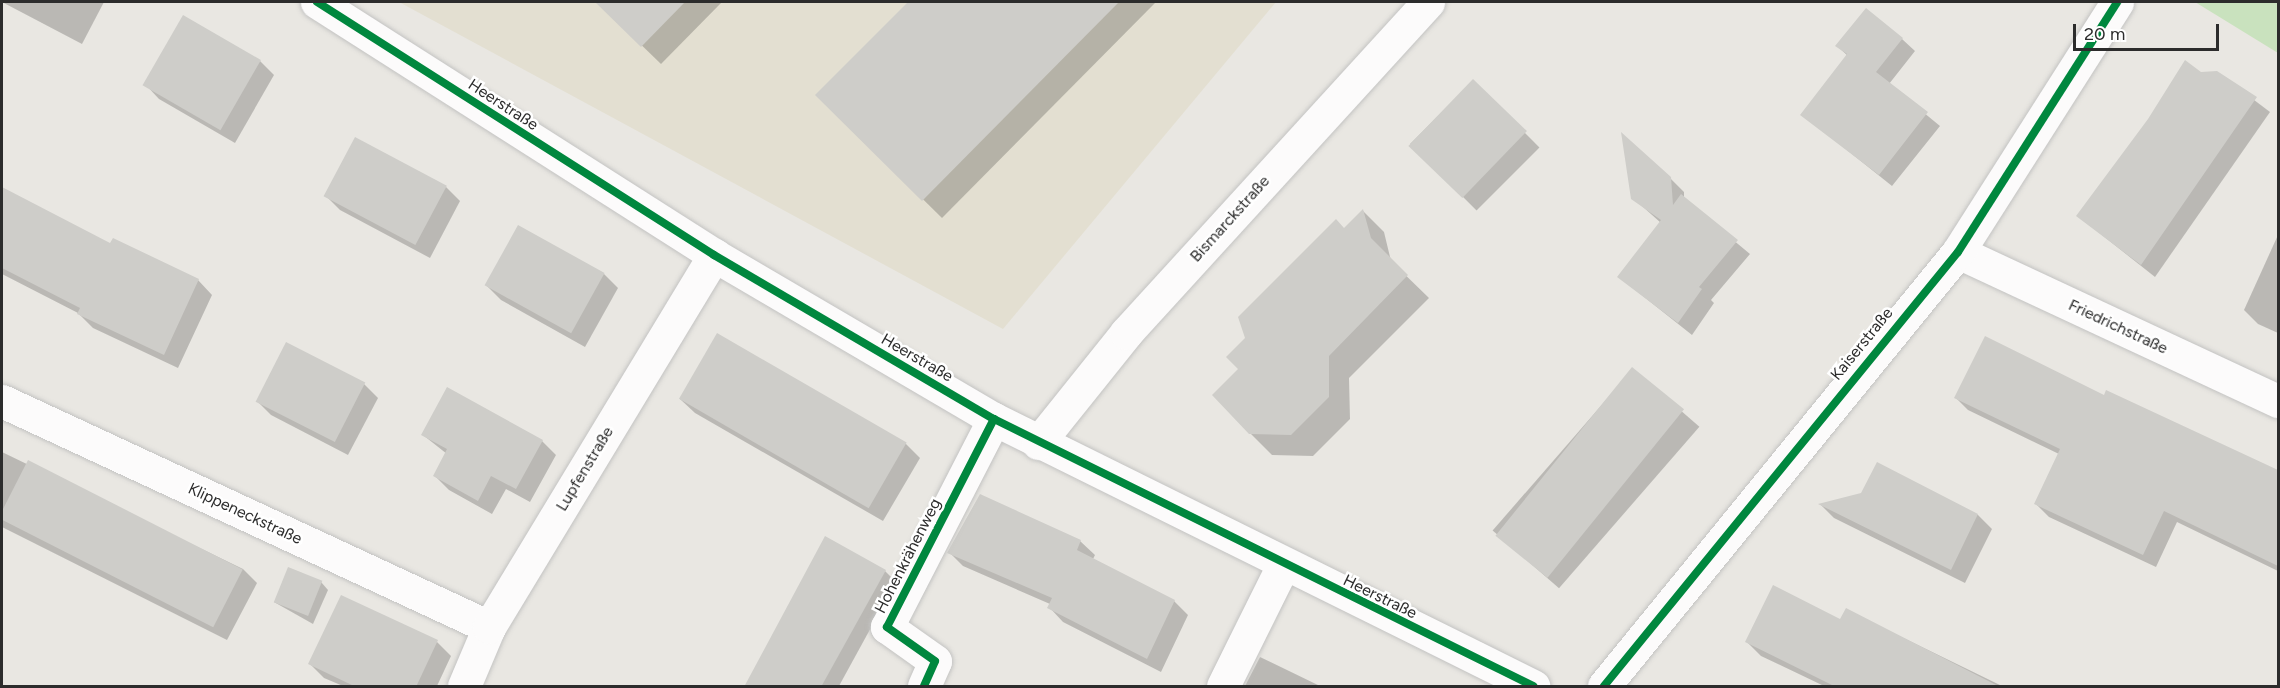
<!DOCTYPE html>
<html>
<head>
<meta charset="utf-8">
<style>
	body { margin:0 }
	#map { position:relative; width:2280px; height:688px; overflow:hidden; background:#e9e7e2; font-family:Figtree,sans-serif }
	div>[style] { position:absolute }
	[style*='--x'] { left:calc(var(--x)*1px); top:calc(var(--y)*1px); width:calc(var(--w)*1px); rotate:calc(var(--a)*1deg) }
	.education>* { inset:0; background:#e3dfd1 }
	.green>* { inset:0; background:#c9e2be }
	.shadow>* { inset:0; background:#0003; transform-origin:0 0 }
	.building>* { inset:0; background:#cecdc9; transform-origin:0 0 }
	.roads { filter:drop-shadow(0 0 2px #c3c3c2) drop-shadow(0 0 2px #c3c3c2) }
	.minor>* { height:33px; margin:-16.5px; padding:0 16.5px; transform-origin:16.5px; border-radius:16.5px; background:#fcfbfb }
	.cycleway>* { height:8px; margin:-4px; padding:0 4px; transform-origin:4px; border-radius:4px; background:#00873e }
	span { translate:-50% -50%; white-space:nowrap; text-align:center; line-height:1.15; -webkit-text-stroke:5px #fff; paint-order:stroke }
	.street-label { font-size:16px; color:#2c2c2c }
	.frame { position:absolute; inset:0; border:3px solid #2c2c2c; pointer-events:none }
	.scale { position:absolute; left:2073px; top:24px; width:146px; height:27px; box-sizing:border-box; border:3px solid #2c2c2c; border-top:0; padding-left:8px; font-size:18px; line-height:21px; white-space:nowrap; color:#2c2c2c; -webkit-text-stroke:4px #fff; paint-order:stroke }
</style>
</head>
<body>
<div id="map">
	<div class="education">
		<div style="clip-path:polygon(399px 2px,1276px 2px,1003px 329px)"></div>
	</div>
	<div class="green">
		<div style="clip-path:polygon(2195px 2px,2278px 2px,2278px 53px)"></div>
	</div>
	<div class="shadow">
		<div style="clip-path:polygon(2px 2px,104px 2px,82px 44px)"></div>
		<div style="clip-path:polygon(597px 2px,722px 2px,661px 64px)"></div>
		<div style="clip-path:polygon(910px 2px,1156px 2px,942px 218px,817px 95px)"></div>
		<div style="clip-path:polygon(1902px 39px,1915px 51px,1889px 84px,1940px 126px,1892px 186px,1802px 114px,1848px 56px,1837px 46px)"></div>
		<div style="clip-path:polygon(260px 61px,274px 75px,235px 143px,159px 99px,145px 84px)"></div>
		<div style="clip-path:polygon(2217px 72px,2270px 112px,2155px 277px,2078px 216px,2201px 73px)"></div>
		<div style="left:1473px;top:81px;width:94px;height:89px;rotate:45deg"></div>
		<div style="clip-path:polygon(1670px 178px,1684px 192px,1684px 199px,1750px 254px,1711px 300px,1714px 303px,1692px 335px,1619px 277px,1661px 223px,1633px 198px)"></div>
		<div style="clip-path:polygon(446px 187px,460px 201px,430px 258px,340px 210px,325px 195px)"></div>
		<div style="clip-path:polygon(2px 189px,111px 245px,198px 280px,212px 295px,178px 368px,93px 328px,78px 313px,2px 274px)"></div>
		<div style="clip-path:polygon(1363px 211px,1384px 232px,1391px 261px,1429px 298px,1349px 378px,1350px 419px,1313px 456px,1272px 455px,1250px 433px,1240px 369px,1344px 229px)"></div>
		<div style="clip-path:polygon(2278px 235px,2278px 333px,2258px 324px,2244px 310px)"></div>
		<div style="clip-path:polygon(604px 274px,618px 288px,585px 347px,501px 300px,487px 286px)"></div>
		<div style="clip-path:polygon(717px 335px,906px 444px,920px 458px,883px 521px,695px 413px,680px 399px)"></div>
		<div style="left:1633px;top:369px;width:88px;height:214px;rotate:41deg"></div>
		<div style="clip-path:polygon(364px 384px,378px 398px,348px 455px,271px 415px,257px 401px)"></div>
		<div style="clip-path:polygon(2107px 392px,2278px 471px,2278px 571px,2177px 522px,2156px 567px,2049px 517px,2036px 504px,2059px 454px,1968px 410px,1956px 398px,2105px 397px)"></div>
		<div style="clip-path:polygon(423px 435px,542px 441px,556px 455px,530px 502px,506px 489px,492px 514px,449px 490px,435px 476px,447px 454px)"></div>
		<div style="clip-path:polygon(2px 452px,243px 569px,257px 583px,227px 640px,2px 527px)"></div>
		<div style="clip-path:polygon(1878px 464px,1978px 515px,1992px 529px,1965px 583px,1834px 518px,1821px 505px,1862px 494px)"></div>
		<div style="clip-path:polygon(1080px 541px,1095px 555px,1093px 559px,1174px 601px,1188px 615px,1161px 672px,1063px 622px,1049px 607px,1050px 604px,963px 566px,949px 552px)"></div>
		<div style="clip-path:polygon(885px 571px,896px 582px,839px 686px,747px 686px)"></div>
		<div style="clip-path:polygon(321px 582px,328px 590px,313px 624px,274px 602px)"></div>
		<div style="clip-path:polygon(1846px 610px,2002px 686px,1824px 686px,1761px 656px,1747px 642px,1841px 621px)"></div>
		<div style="clip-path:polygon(437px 642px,451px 656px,437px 686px,343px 686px,324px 678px,310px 664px)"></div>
		<div style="clip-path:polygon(1260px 657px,1320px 686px,1245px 686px)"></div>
	</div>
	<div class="building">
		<div style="clip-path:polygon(595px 2px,685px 2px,641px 47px)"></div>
		<div style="clip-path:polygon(908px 2px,1119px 2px,922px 201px,815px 95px)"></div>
		<div style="clip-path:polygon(1866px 8px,1903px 38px,1876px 72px,1928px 112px,1879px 175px,1800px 115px,1847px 54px,1835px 46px)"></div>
		<div style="left:183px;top:15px;width:90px;height:81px;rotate:30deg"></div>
		<div style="clip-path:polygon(2185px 60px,2201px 72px,2217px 71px,2257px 97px,2141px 265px,2076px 216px,2148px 119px)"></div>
		<div style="left:1473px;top:79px;width:75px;height:93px;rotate:44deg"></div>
		<div style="clip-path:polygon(1621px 132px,1671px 177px,1673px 205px,1681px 194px,1738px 240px,1699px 287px,1702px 289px,1678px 323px,1617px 277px,1661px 220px,1631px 199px)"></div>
		<div style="left:355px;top:137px;width:104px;height:67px;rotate:28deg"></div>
		<div style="clip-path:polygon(2px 187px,110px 243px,113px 238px,199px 279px,164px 355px,77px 314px,80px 308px,2px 268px)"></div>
		<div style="clip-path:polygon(1363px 209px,1371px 238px,1408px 275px,1329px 356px,1329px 397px,1291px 435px,1249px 434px,1212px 395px,1238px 369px,1226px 357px,1245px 338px,1238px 317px,1336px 219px,1344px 228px)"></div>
		<div style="left:518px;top:225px;width:99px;height:69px;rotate:29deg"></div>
		<div style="left:717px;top:333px;width:219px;height:76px;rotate:30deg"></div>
		<div style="clip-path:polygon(1985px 336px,2104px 395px,2106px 390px,2278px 470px,2278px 566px,2164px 511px,2143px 555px,2034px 504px,2060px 449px,1954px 398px)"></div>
		<div style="left:286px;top:342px;width:89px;height:67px;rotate:27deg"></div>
		<div style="left:1632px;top:367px;width:67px;height:217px;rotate:39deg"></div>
		<div style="clip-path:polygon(447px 387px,543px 440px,516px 489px,491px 476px,478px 501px,433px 476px,447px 449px,421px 435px)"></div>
		<div style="left:28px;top:460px;width:241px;height:65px;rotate:27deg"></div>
		<div style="clip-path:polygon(1877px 462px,1978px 514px,1951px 570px,1818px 504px,1861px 493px)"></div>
		<div style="clip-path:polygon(980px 494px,1081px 540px,1077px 550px,1175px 600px,1147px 659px,1047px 608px,1052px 598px,947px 553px)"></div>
		<div style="clip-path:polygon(825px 536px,886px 570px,821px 687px,744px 687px)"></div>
		<div style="left:288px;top:567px;width:37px;height:38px;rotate:22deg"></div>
		<div style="clip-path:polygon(1773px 585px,1840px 619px,1846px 608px,2000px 687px,1836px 687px,1745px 642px)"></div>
		<div style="clip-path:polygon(341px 595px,438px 640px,416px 687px,356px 687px,308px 664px)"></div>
	</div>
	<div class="roads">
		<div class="minor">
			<div style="--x:317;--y:2;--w:471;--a:32.5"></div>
			<div style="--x:714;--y:255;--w:324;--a:30.4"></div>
			<div style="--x:994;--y:419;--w:602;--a:26.35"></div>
			<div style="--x:1958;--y:252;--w:353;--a:25"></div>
			<div style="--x:2;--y:401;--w:537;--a:24.89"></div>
			<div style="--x:1038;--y:443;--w:141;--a:-51.3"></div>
			<div style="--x:1126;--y:333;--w:448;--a:-47.6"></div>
			<div style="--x:464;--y:686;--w:64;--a:-67"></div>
			<div style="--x:489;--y:627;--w:435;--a:-58.8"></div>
			<div style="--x:924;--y:686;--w:27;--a:-66"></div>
			<div style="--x:935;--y:661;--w:59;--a:-144.7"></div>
			<div style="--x:887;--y:627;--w:234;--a:-62.8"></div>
			<div style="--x:1223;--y:686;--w:135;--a:-63.6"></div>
			<div style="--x:1604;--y:686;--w:560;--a:-50.8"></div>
			<div style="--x:1958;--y:252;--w:296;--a:-57.5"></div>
		</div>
	</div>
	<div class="cycleway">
		<div style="--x:317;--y:2;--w:471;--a:32.5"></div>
		<div style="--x:714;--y:255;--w:324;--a:30.4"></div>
		<div style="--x:994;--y:419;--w:602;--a:26.35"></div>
		<div style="--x:924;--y:686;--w:27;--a:-66"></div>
		<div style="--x:935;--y:661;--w:59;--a:-144.7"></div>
		<div style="--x:887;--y:627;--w:234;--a:-62.8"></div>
		<div style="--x:1604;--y:686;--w:560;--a:-50.8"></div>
		<div style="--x:1958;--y:252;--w:296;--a:-57.5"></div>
	</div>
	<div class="street-label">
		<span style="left:503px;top:105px;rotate:33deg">Heerstraße</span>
		<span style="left:1230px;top:219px;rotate:-48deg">Bismarckstraße</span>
		<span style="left:2118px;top:327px;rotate:25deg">Friedrichstraße</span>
		<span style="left:1862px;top:344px;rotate:-51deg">Kaiserstraße</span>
		<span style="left:917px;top:358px;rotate:30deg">Heerstraße</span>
		<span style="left:585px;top:469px;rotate:-59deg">Lupfenstraße</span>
		<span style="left:245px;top:514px;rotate:25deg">Klippeneckstraße</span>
		<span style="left:908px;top:556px;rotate:-63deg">Hohenkrähenweg</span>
		<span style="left:1380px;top:597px;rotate:26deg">Heerstraße</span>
	</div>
	<div class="frame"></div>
	<div class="scale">20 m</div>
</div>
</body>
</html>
